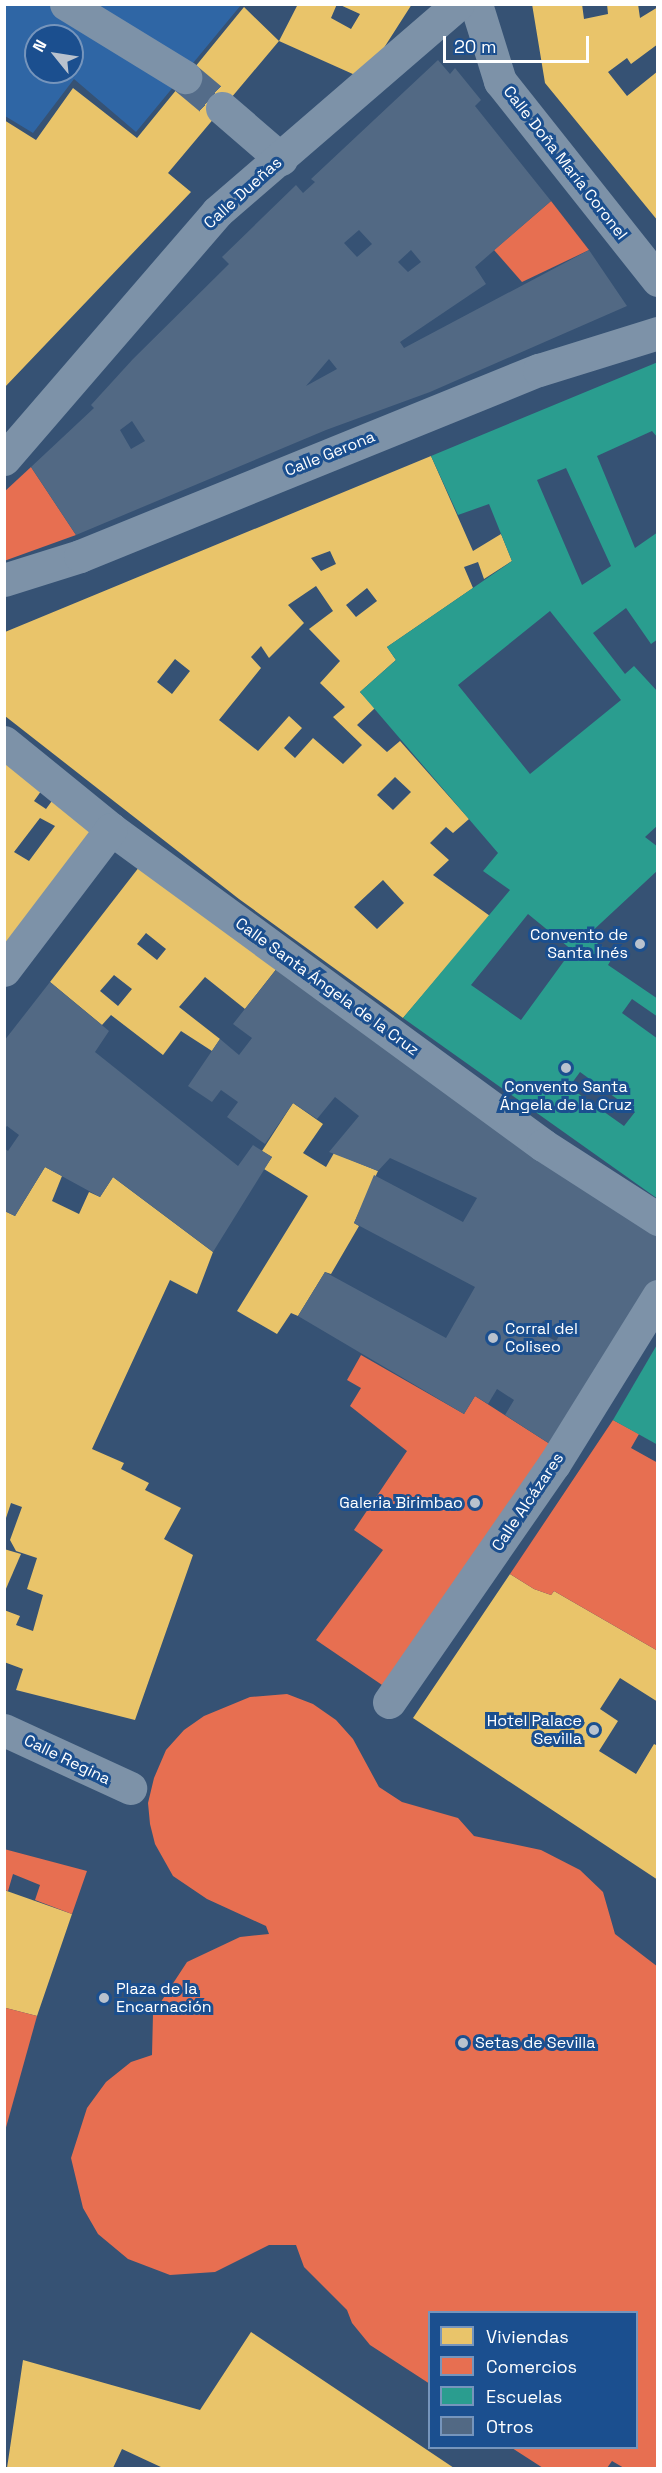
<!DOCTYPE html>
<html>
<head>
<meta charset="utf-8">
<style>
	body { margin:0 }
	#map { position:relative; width:662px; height:2473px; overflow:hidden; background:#365274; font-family:"Space Grotesk",sans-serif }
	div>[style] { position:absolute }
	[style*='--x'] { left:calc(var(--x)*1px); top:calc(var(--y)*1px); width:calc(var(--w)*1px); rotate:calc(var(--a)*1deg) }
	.green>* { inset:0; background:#2f66a5 }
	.homes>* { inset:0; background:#e9c46a }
	.shops>* { inset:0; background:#e76f51 }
	.schools>* { inset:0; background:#2a9d8f }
	.building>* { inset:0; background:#526984 }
	.minor-tunnel>* { height:33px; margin-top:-16.5px; transform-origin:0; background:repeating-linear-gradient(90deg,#546c89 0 33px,transparent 0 49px) }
	.minor>* { height:33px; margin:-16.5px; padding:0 16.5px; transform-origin:16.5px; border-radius:16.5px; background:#7d92a8 }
	.dots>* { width:16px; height:16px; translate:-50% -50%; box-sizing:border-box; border:3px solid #1b4f8f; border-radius:50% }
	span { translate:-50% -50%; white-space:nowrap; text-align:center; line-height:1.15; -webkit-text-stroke:6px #1b4f8f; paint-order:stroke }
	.street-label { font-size:16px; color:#fff }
	.poi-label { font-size:16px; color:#fff }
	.right { translate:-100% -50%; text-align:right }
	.left { translate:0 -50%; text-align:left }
	.frame { position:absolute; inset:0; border:6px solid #fff; pointer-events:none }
	.legend { position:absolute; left:428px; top:2311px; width:210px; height:138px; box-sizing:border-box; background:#1b4f8f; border:2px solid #7695bc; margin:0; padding:8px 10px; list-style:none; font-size:18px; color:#fff }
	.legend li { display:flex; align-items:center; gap:12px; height:30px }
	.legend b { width:30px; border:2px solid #7695bc }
	.north { position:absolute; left:24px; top:24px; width:60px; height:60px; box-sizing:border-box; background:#1b4f8f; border:2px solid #7695bc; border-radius:50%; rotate:300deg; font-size:16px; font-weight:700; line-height:24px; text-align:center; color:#fff }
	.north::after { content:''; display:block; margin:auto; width:21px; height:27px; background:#b9c2ce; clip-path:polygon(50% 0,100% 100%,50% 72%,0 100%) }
	.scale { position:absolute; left:443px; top:36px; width:146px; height:27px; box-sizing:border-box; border:3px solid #fff; border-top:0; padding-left:8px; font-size:18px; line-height:21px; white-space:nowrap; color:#fff; -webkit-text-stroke:4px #1b4f8f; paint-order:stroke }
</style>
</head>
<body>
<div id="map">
	<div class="green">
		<div style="clip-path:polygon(evenodd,5px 5px,241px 5px,136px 132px,74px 79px,33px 133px,5px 116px,5px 5px,36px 36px,72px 36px,72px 72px,36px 72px,36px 36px)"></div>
	</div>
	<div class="homes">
		<div style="clip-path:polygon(298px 4px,337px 4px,331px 18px,351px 29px,360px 14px,338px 4px,412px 4px,364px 79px,279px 41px)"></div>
		<div style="clip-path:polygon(532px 4px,582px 4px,584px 19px,608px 14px,607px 4px,638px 4px,640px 18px,658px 7px,658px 44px,631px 64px,627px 58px,608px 72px,627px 96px,658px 71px,658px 221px,545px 83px)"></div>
		<div style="clip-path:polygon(244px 7px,279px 41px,168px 173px,191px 192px,4px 388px,4px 120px,36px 140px,73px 88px,137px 138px)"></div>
		<div style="clip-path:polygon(evenodd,431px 456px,473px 551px,501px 534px,512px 561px,484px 579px,478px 562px,464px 567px,473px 588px,387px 647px,396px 660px,360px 692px,375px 708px,357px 725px,387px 752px,400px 741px,469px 819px,453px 833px,446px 827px,430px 843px,449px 860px,433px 875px,490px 916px,403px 1018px,239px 899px,5px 716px,5px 632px,431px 456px,330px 551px,336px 564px,321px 571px,311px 558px,330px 551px,431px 456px,316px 586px,333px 611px,309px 629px,340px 661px,320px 683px,345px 707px,333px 717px,362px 745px,343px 764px,313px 738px,295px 758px,284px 748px,302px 728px,289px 716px,258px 751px,219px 720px,261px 668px,251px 657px,261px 646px,269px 658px,304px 623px,288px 605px,316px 586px,431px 456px,367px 588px,377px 601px,356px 617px,346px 605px,367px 588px,431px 456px,175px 659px,190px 671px,172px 694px,157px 682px,175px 659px,431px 456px,395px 777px,411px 792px,393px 810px,377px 795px,395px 777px,431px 456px,383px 880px,404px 903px,377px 929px,354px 907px,383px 880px)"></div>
		<div style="clip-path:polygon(evenodd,4px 755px,44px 787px,34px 801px,46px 809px,57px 794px,98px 827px,4px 949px,4px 755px,40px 818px,55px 826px,29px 861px,14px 852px,40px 818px)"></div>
		<div style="clip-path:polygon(evenodd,143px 862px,278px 967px,245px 1009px,205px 977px,179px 1007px,220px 1039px,212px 1051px,181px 1031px,163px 1055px,111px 1015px,102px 1025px,50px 982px,143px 862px,146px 933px,166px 949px,157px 960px,137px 944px,146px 933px,143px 862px,114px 975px,132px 989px,118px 1006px,100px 991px,114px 975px)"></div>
		<div style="clip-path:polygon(293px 1103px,323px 1124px,303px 1153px,326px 1167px,334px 1153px,378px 1171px,354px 1223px,359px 1226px,331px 1274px,325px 1272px,298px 1316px,291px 1313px,277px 1334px,237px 1311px,308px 1196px,264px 1169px,272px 1157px,262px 1151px)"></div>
		<div style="clip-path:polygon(45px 1167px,62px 1176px,52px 1201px,79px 1214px,89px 1192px,100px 1197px,113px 1177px,213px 1252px,197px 1294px,170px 1280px,92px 1449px,124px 1463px,121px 1469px,149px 1483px,145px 1490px,181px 1508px,164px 1539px,193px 1555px,135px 1720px,16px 1690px,23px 1669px,4px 1662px,4px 1610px,20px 1616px,16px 1625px,33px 1631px,43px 1595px,27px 1589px,37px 1558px,16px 1551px,10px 1540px,22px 1507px,11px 1503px,5px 1521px,5px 1211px,15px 1216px)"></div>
		<div style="clip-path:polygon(4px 1549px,21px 1554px,5px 1591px,4px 1591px)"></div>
		<div style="clip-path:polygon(510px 1574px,534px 1589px,551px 1595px,554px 1591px,658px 1651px,658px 1702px,620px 1678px,600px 1709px,618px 1721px,599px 1751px,636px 1774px,654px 1744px,658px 1746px,658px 1880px,413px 1718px)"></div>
		<div style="clip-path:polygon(4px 1890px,72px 1914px,37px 2016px,6px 2008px,4px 2012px)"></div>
		<div style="clip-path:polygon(251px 2332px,454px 2468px,163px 2468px,122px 2449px,113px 2468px,7px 2468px,23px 2360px,200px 2410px)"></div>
	</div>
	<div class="shops">
		<div style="clip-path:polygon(551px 201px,589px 250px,522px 282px,494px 250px)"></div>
		<div style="clip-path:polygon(31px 467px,76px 535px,4px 561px,4px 492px)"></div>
		<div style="clip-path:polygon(361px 1355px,464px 1414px,475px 1396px,553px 1446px,385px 1687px,316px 1640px,383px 1550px,354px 1530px,407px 1451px,350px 1406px,361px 1388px,347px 1380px)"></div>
		<div style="clip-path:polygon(613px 1420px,639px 1434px,631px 1448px,658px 1463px,658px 1651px,554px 1591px,551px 1595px,534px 1589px,510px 1574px)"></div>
		<div style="clip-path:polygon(287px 1694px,313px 1704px,336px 1720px,353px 1739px,379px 1787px,402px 1802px,458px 1818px,474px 1836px,541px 1850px,580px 1870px,603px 1892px,615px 1934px,658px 1967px,658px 2468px,624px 2468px,612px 2461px,607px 2468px,543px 2468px,512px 2448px,636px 2448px,636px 2312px,430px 2312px,430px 2384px,370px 2345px,352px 2323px,347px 2310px,304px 2267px,296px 2245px,269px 2245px,215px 2272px,170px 2275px,128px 2259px,98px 2234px,83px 2208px,71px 2158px,87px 2108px,106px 2082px,131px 2062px,152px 2055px,153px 2014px,187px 1962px,240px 1937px,269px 1934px,266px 1926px,207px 1899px,173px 1876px,155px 1844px,150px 1824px,148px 1803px,154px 1778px,166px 1750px,184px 1730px,204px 1716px,250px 1697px)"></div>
		<div style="clip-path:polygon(4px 1849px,87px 1871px,72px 1914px,35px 1900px,40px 1885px,13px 1874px,8px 1891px,4px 1890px)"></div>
		<div style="clip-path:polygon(6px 2008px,37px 2016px,5px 2131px,4px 2015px)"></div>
	</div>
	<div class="schools">
		<div style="clip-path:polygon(evenodd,658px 362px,658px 438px,652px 431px,597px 456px,635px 548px,658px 532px,658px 639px,651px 644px,626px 608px,593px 633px,625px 674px,634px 666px,658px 692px,658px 825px,645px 837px,658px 847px,658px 870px,587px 936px,614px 955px,608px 965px,658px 999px,658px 1017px,632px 999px,622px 1013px,658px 1039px,658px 1199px,403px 1018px,510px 890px,483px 871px,498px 853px,360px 692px,396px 660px,387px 647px,512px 561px,489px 504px,458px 515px,431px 456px,658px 362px,566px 468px,611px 566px,582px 585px,537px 480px,566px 468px,658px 362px,550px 611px,621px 700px,530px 774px,458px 685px,550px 611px,658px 362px,528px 914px,572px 950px,521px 1020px,471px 985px,528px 914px,658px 362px,580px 1072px,635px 1112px,624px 1126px,569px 1087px,580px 1072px)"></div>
		<div style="clip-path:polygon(658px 1343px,658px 1445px,613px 1420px)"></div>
	</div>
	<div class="building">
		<div style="clip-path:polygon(evenodd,438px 60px,450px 74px,455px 68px,481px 100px,475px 106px,551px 201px,475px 267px,486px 284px,400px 342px,404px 348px,589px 250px,627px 306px,430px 392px,326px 430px,76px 535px,31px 467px,94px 408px,91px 405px,133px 359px,229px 264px,222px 257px,296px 185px,303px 193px,315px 182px,311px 179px,438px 60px,359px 230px,372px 244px,357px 257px,344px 243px,359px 230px,438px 60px,411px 250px,421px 262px,408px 272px,398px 262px,411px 250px,438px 60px,329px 359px,337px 369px,306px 386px,329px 359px,438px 60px,132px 421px,145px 441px,131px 449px,120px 430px,132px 421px)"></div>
		<div style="clip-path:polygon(evenodd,278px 967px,658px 1230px,658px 1284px,553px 1446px,505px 1415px,514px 1400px,497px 1389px,488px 1404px,475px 1396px,464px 1414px,298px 1316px,325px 1272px,446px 1338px,475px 1287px,354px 1223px,374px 1175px,463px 1222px,477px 1198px,390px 1158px,378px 1171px,329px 1152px,359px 1116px,335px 1097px,317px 1119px,293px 1103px,265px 1144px,227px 1117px,238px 1102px,221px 1090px,212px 1102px,188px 1086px,220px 1039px,239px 1055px,252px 1038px,233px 1024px,278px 967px,543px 1321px,562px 1331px,556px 1341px,538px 1332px,543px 1321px)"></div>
		<div style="clip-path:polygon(50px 982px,109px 1031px,95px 1052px,238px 1166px,253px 1145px,272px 1157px,213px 1252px,113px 1177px,100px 1197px,45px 1167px,15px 1216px,4px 1211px,4px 1148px,8px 1151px,19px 1135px,7px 1126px,4px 1129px,4px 1041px)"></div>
	</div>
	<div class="minor-tunnel">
		<div style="--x:185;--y:77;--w:48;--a:40"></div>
	</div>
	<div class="minor">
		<div style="--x:66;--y:4;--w:140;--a:31.5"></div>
		<div style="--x:476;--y:4;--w:81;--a:72.7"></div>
		<div style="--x:500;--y:81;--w:254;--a:51.6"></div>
		<div style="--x:222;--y:108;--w:78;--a:40.8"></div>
		<div style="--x:4;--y:459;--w:326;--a:-49.2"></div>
		<div style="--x:217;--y:212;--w:318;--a:-40.8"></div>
		<div style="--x:4;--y:580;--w:80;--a:-17.5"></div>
		<div style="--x:80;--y:556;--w:495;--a:-22.1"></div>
		<div style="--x:539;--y:370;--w:125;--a:-17.3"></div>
		<div style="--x:4;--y:742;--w:138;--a:39.1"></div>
		<div style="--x:111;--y:829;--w:535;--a:36.18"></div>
		<div style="--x:543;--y:1145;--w:137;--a:32.8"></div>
		<div style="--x:4;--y:970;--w:177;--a:-52.8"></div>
		<div style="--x:389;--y:1702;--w:290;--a:-55.3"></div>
		<div style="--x:554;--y:1464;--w:198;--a:-58.2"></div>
		<div style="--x:4;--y:1730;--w:139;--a:24.7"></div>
	</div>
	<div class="dots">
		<div style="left:640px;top:944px;background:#b9c2ce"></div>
		<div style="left:566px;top:1068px;background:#b9c2ce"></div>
		<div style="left:493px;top:1338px;background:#b9c2ce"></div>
		<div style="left:475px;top:1503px;background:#b9c2ce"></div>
		<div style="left:594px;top:1730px;background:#b9c2ce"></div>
		<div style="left:104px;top:1998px;background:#b9c2ce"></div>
		<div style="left:463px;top:2043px;background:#b9c2ce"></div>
	</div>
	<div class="street-label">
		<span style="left:565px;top:163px;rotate:52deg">Calle Doña María Coronel</span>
		<span style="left:243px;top:193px;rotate:-42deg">Calle Dueñas</span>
		<span style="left:330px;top:454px;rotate:-22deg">Calle Gerona</span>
		<span style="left:327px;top:987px;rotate:36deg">Calle Santa Ángela de la Cruz</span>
		<span style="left:528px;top:1502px;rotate:-56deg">Calle Alcázares</span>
		<span style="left:67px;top:1760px;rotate:26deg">Calle Regina</span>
	</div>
	<div class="poi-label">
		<span class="right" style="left:628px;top:944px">Convento de<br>Santa Inés</span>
		<span style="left:566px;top:1096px">Convento Santa<br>Ángela de la Cruz</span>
		<span class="left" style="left:505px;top:1338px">Corral del<br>Coliseo</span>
		<span class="right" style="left:463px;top:1503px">Galeria Birimbao</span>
		<span class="right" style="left:582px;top:1730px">Hotel Palace<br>Sevilla</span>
		<span class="left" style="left:116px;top:1998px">Plaza de la<br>Encarnación</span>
		<span class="left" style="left:475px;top:2043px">Setas de Sevilla</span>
	</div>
	<div class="frame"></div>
	<ul class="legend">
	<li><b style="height:16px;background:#e9c46a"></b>Viviendas</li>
	<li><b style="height:16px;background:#e76f51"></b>Comercios</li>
	<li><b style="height:16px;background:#2a9d8f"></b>Escuelas</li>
	<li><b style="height:16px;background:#526984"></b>Otros</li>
	</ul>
	<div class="north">N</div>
	<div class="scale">20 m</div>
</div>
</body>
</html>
